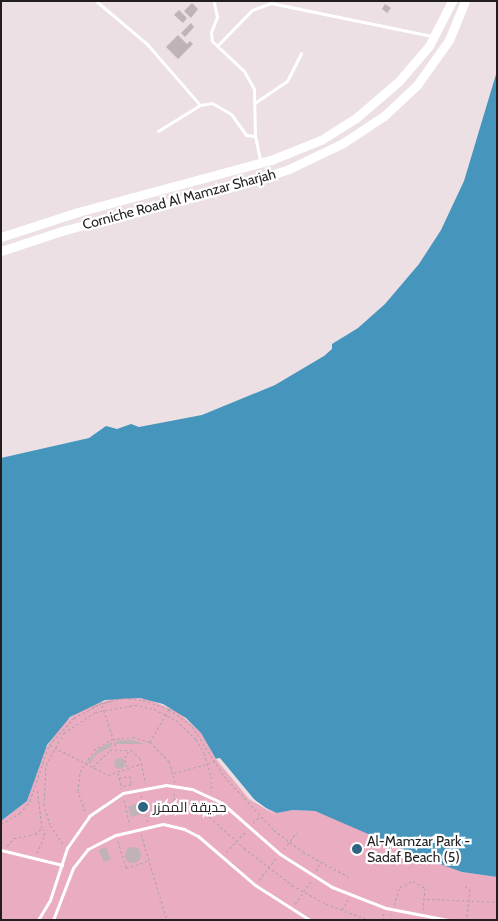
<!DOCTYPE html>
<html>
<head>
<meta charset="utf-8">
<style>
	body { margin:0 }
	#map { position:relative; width:498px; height:921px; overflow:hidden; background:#ece0e4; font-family:Cabin,Cairo,sans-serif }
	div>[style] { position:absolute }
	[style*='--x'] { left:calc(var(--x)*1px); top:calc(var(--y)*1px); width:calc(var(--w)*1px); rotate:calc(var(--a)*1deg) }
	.green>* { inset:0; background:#eaacc0 }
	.water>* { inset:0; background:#4595bc }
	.pier>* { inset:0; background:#ece0e4 }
	.building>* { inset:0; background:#bfb3b7; transform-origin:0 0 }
	.round { border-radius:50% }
	.path>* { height:1px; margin-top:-0.5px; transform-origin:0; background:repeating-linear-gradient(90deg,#aca3a6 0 2.5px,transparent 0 5px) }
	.lane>* { height:3px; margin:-1.5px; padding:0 1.5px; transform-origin:1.5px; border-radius:1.5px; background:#fff }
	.secondary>* { height:9px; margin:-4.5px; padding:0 4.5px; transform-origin:4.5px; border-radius:4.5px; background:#fff }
	.dots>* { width:14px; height:14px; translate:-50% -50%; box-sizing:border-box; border:2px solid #fff; border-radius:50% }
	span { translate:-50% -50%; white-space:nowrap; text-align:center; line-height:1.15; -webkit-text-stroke:4.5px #fff; paint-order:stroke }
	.street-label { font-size:14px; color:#221e1f }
	.poi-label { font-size:14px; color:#221e1f }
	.left { translate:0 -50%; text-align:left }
	.frame { position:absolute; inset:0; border:2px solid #221e1f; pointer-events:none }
</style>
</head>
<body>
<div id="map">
	<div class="green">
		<div style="clip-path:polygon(119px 697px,148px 699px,178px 712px,201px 733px,216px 759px,219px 758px,242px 788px,259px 805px,277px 813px,293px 810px,315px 811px,462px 872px,497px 877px,497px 920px,1px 920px,1px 821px,27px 801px,42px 754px,62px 724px,85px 707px)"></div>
	</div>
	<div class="water">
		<div style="clip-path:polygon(497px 71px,497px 877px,462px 872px,426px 859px,315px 811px,293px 810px,277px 813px,259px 805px,220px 758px,216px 759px,201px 733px,186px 718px,163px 704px,140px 698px,105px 700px,70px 717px,47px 745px,27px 801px,1px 821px,1px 458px,89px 438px,106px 426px,117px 429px,131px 424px,139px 427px,202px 415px,275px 385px,324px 356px,332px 349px,332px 344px,358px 328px,385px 304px,419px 264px,441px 230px,464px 181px)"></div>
	</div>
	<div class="pier">
		<div style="clip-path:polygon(219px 758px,251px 797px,277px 816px,249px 799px,216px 759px)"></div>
	</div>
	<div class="building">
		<div style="clip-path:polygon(192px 3px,198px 9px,191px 18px,184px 11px)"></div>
		<div style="clip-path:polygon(385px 4px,391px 8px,387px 13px,382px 9px)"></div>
		<div style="clip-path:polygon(179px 10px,187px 18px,183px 23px,174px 15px)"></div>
		<div style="clip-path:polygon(191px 23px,194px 27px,185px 37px,181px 33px)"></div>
		<div style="clip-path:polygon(178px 35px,187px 44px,190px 41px,193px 44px,178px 59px,166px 47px)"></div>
		<div style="clip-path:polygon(124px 740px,133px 740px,144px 744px,116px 744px,116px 741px)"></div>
		<div style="clip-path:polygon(112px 742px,112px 746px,96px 755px,90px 764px,87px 762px,99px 748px)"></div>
		<div class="round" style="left:113.5px;top:757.5px;width:11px;height:11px"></div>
		<div style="clip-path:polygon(138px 803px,142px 814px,131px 817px,128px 807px)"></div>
		<div style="left:106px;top:847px;width:13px;height:8px;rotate:67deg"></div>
		<div class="round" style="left:125px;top:847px;width:16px;height:16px"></div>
	</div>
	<div class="path">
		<div style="--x:102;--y:705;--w:44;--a:71.6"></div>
		<div style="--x:94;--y:706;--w:19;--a:-16"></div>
		<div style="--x:150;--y:742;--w:38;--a:-60"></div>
		<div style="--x:50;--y:745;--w:65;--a:27.3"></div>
		<div style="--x:108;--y:775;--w:36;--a:-19"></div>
		<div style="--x:93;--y:767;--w:24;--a:-45"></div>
		<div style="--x:110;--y:750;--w:21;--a:0"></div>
		<div style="--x:131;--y:750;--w:12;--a:42"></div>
		<div style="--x:140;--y:758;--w:26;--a:77"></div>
		<div style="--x:127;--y:767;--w:9;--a:-103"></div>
		<div style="--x:125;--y:758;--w:9;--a:-63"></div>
		<div style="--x:118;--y:773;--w:16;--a:76"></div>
		<div style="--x:174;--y:773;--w:41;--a:-15.4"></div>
		<div style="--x:119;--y:778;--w:11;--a:-10"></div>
		<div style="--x:130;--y:776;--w:8;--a:83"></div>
		<div style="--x:131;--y:784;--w:9;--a:162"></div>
		<div style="--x:174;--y:793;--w:14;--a:86"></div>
		<div style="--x:175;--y:807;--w:27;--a:6"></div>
		<div style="--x:202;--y:810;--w:57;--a:42.1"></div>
		<div style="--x:244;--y:848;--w:61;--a:37.6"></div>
		<div style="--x:292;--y:885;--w:39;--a:29"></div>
		<div style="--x:326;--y:904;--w:46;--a:20.4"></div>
		<div style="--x:141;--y:795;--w:29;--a:76"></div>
		<div style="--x:124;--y:800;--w:26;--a:77"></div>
		<div style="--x:202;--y:810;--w:8;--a:-60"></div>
		<div style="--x:85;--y:811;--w:21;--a:-109"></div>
		<div style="--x:78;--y:791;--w:19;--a:-84"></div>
		<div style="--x:80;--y:772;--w:26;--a:-58"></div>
		<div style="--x:94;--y:750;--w:21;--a:-31"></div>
		<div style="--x:112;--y:739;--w:21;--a:-5"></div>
		<div style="--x:133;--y:737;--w:18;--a:16"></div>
		<div style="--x:150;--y:742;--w:27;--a:45"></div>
		<div style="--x:169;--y:761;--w:22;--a:74"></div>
		<div style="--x:253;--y:823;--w:8;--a:-45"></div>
		<div style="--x:1;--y:824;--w:22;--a:-30"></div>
		<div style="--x:20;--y:813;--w:16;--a:-50"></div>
		<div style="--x:30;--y:801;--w:59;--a:-71.3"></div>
		<div style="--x:49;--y:745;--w:37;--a:-47"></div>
		<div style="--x:74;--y:718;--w:31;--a:-29"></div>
		<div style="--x:101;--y:703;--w:24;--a:-12"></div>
		<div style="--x:124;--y:698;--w:19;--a:6"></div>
		<div style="--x:143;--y:700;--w:28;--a:19"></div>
		<div style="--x:169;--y:709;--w:29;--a:36"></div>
		<div style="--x:192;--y:726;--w:59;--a:57.4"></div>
		<div style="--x:224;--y:776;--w:74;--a:47.2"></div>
		<div style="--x:274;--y:830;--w:36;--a:37"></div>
		<div style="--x:303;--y:852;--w:52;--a:28.5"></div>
		<div style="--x:141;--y:834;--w:90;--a:73.2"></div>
		<div style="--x:118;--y:841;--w:28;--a:73"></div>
		<div style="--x:126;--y:868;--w:23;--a:-18"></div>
		<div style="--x:63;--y:844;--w:23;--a:-124"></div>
		<div style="--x:50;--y:825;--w:21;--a:-107"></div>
		<div style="--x:44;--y:805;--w:40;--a:-87.1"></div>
		<div style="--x:46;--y:765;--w:37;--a:-61"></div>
		<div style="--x:64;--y:733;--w:37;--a:-34"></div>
		<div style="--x:95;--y:712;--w:41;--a:-9.9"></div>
		<div style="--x:135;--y:705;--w:19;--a:12"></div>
		<div style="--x:154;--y:709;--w:25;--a:27"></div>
		<div style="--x:176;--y:720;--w:28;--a:44"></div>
		<div style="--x:196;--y:739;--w:16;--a:60"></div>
		<div style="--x:204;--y:753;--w:24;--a:73"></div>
		<div style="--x:211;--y:776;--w:16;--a:90"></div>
		<div style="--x:7;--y:846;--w:11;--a:-49"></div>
		<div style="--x:14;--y:838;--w:21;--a:-11"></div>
		<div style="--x:35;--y:834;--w:9;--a:-41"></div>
		<div style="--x:42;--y:828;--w:38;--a:-97"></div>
		<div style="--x:284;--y:849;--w:21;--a:-53"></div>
		<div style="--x:226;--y:852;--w:28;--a:-46"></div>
		<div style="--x:37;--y:853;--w:20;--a:-66"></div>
		<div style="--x:45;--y:835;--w:6;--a:-108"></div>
		<div style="--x:316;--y:871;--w:9;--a:-63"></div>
		<div style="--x:259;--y:880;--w:28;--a:-52"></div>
		<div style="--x:465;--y:886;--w:6;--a:31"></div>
		<div style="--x:470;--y:889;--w:31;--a:96"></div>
		<div style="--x:427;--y:899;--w:70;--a:2.5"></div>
		<div style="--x:295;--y:904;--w:28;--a:-55"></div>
		<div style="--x:394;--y:905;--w:19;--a:-72"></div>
		<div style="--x:400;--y:887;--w:14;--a:-25"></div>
		<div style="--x:413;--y:881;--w:14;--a:30"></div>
		<div style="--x:425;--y:888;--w:22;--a:95"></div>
		<div style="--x:342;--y:910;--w:12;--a:-59"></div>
		<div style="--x:382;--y:920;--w:7;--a:-74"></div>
		<div style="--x:390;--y:920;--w:6;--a:-81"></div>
	</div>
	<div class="lane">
		<div style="--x:96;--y:1;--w:67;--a:40.1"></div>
		<div style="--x:147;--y:44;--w:81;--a:49"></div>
		<div style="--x:214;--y:3;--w:14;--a:78"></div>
		<div style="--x:217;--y:17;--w:16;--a:112"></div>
		<div style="--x:211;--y:32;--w:9;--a:84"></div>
		<div style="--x:212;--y:41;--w:44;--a:43.2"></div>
		<div style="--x:244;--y:71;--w:21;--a:61"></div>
		<div style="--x:254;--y:89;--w:47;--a:88.8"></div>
		<div style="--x:255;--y:136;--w:25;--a:78"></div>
		<div style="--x:217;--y:46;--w:50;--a:-45.8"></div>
		<div style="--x:252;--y:10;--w:20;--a:-20"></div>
		<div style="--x:271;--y:3;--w:164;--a:11.6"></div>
		<div style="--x:256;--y:102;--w:37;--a:-34"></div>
		<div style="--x:287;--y:81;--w:31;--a:-63"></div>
		<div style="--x:158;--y:131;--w:49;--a:-31.8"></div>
		<div style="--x:200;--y:105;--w:12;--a:-9"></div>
		<div style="--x:212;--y:103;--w:22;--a:30"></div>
		<div style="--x:231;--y:114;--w:26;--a:54"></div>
		<div style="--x:246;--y:135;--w:9;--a:6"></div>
		<div style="--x:1;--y:850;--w:63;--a:13.8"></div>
		<div style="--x:38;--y:920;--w:23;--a:-59"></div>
		<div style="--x:50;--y:900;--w:55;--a:-71.9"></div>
		<div style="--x:67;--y:848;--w:39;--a:-55"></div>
		<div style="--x:89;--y:816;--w:41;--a:-34.1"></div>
		<div style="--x:123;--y:793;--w:44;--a:-10.5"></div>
		<div style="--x:166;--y:785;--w:26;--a:9"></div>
		<div style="--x:192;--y:789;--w:33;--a:25"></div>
		<div style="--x:222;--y:803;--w:77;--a:41.3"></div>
		<div style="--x:280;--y:854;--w:62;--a:32.4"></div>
		<div style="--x:332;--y:887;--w:58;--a:21.3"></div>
		<div style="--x:386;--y:908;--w:63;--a:11"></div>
		<div style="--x:53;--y:920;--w:56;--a:-69"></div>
		<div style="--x:73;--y:868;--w:24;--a:-52"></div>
		<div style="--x:88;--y:849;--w:31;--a:-27"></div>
		<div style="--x:116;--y:835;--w:48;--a:-13.2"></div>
		<div style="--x:163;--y:824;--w:22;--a:13"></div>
		<div style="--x:184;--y:829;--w:16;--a:27"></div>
		<div style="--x:198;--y:836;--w:75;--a:40.7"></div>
		<div style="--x:255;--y:885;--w:65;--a:32.5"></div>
	</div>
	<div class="secondary">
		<div style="--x:1;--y:237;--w:81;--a:-18"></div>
		<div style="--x:78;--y:212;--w:200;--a:-15.1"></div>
		<div style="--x:271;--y:160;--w:54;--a:-21.8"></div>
		<div style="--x:321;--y:140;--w:41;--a:-32.2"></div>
		<div style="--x:356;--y:118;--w:57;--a:-40.7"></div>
		<div style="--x:399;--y:81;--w:46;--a:-49.4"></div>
		<div style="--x:429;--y:46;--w:51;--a:-62.9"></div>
		<div style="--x:1;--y:251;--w:67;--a:-18.2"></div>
		<div style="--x:65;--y:230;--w:180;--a:-14.5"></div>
		<div style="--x:239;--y:185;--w:52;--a:-17.7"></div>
		<div style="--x:289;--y:169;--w:60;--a:-25.7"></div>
		<div style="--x:343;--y:143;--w:49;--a:-33.4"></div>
		<div style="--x:384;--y:116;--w:45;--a:-43.2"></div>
		<div style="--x:417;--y:85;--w:55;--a:-54.6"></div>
		<div style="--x:449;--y:40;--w:42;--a:-67.7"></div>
	</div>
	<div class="dots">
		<div style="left:143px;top:807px;background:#2e6580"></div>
		<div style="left:357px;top:849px;background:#2e6580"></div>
	</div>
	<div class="street-label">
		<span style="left:179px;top:199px;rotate:-15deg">Corniche Road Al Mamzar Sharjah</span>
	</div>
	<div class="poi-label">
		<span class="left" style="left:153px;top:807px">حديقة الممزر</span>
		<span class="left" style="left:367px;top:849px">Al-Mamzar Park -<br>Sadaf Beach (5)</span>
	</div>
	<div class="frame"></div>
</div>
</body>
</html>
